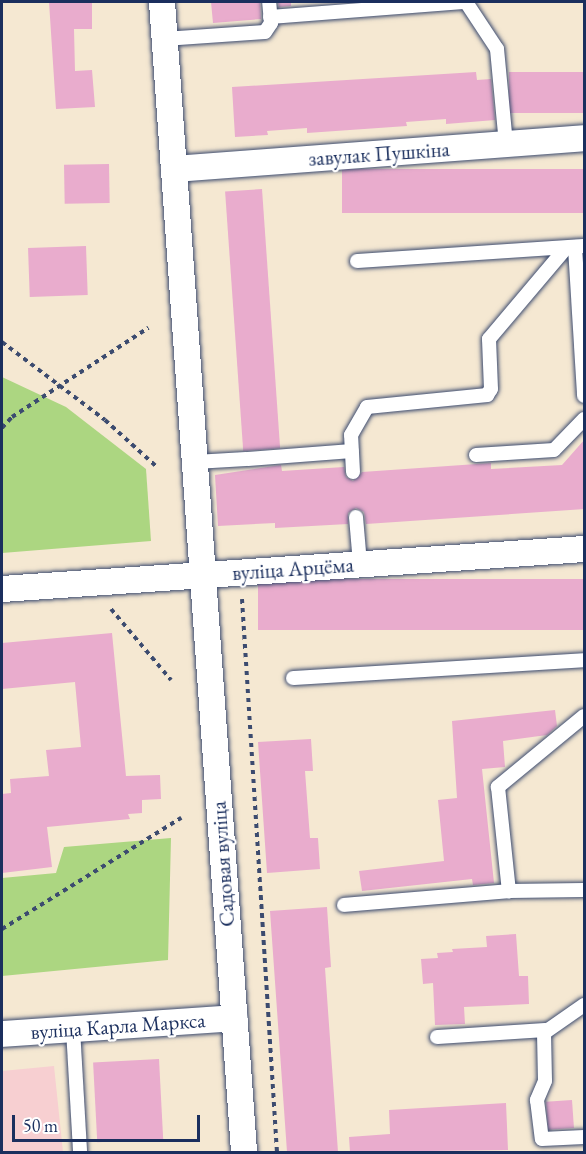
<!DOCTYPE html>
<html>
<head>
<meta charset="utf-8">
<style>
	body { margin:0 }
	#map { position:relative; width:586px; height:1154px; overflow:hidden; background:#f5e8d2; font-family:"EB Garamond",serif }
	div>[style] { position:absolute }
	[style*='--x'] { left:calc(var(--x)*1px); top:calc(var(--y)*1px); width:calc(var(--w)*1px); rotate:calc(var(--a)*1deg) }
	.built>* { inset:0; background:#f7cfd1 }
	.green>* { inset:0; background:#acd681 }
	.building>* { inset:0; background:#e9accd; transform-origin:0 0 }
	.path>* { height:4px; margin-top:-2px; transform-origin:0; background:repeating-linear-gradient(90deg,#3c4b6f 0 4.5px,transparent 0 9px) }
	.roads { filter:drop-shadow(0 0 2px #3c4b6f) drop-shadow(0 0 2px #3c4b6f) }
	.lane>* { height:14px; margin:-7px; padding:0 7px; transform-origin:7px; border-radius:7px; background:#fff }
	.street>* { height:26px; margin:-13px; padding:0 13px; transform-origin:13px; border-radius:13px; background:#fff }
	span { translate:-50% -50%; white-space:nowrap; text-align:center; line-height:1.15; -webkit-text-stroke:4.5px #fff; paint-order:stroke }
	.street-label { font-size:21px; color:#1b2f5e }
	.frame { position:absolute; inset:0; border:3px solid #1b2f5e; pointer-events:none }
	.scale { position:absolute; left:12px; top:1115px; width:188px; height:27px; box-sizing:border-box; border:3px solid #1b2f5e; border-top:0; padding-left:8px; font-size:18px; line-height:21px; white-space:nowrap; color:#1b2f5e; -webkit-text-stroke:4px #fff; paint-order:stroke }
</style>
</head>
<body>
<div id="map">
	<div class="built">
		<div style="clip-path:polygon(54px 1066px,63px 1152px,2px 1152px,2px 1071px)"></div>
	</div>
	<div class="green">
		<div style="clip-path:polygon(2px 377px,66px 407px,146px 469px,151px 541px,2px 553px)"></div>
		<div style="clip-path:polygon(171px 838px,168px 960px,2px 976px,2px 878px,56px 873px,64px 847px)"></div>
	</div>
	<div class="building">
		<div style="clip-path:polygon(49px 2px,92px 2px,92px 29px,74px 29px,75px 71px,92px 70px,95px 107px,56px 109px)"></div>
		<div style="clip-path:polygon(211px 2px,260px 2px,261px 19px,213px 23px)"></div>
		<div style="clip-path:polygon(278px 2px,291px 2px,291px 6px,279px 7px)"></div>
		<div style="clip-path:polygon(476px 72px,477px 80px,491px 79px,495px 120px,446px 124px,446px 119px,406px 122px,407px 126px,307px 133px,307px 128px,267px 131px,268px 135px,235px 137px,232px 87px)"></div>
		<div style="left:585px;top:72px;width:41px;height:76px;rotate:90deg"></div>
		<div style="left:109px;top:164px;width:39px;height:45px;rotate:89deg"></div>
		<div style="left:585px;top:169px;width:44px;height:243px;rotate:90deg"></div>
		<div style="left:262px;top:189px;width:260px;height:37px;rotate:86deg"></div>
		<div style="left:86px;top:246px;width:49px;height:58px;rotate:88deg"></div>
		<div style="clip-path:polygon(585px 439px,585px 509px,366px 524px,364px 512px,356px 508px,348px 513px,348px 524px,275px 528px,275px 523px,218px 526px,215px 475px,281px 465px,282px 471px,344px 467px,346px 477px,353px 481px,362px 472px,491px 463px,491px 469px,562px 465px)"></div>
		<div style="left:585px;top:579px;width:51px;height:327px;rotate:90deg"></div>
		<div style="clip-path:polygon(112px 633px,126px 776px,160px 775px,161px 799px,142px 800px,142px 813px,128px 814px,130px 819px,47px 827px,52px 867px,2px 873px,2px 794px,11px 793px,10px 779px,49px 776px,46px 750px,81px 747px,75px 682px,2px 689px,2px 643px)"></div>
		<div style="clip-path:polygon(555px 710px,557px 726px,547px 735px,503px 741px,505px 767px,482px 769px,494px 883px,473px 885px,472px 879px,362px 891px,359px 871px,444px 861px,438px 800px,457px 798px,452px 721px)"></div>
		<div style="clip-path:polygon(311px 739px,313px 771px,305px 771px,310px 838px,318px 838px,320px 869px,267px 873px,258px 742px)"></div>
		<div style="clip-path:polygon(327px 907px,331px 967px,325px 968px,338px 1152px,287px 1152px,270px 911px)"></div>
		<div style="clip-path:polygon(516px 934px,519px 976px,528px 976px,529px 1004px,464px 1007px,465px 1024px,435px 1025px,433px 983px,423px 984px,421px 959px,438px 958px,437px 953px,453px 952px,452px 949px,487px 947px,486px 936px)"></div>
		<div style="left:159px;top:1059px;width:80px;height:66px;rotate:87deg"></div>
		<div style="left:572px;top:1100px;width:28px;height:26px;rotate:86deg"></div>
		<div style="clip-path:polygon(506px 1103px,508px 1150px,350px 1152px,349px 1137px,390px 1134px,389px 1110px)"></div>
	</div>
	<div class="path">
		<div style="--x:2;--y:342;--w:129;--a:37.1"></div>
		<div style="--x:105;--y:420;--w:70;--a:42.1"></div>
		<div style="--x:2;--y:428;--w:15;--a:-48"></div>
		<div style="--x:12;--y:417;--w:163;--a:-33.2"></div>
		<div style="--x:242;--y:599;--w:554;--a:86.38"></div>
		<div style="--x:111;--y:609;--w:93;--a:49.8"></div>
		<div style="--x:2;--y:929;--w:211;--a:-31.8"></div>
	</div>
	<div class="roads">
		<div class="lane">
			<div style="--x:466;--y:2;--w:56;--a:56.6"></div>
			<div style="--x:497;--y:49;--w:95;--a:84.6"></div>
			<div style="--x:270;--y:17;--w:197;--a:-4.4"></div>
			<div style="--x:164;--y:39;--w:101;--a:-4"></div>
			<div style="--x:265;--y:32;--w:11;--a:-56"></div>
			<div style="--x:271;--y:23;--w:21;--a:-95"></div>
			<div style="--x:575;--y:247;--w:149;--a:86.5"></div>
			<div style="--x:357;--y:261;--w:227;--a:-3.8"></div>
			<div style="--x:476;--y:455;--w:78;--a:-3.7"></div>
			<div style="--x:554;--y:450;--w:43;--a:-45.9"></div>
			<div style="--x:248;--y:459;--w:104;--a:-4.4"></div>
			<div style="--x:195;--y:462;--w:51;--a:-3.4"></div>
			<div style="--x:353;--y:472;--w:37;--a:-93"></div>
			<div style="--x:351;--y:435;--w:32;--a:-60"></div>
			<div style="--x:367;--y:407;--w:121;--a:-5.7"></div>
			<div style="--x:487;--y:395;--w:7;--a:-56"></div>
			<div style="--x:491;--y:389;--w:50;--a:-92.3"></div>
			<div style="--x:489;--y:339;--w:119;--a:-49.8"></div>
			<div style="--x:356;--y:517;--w:47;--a:85.1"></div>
			<div style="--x:293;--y:678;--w:292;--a:-3.5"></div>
			<div style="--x:584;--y:716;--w:112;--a:140.5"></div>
			<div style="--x:498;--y:787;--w:105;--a:84"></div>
			<div style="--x:509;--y:891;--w:75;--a:-0.8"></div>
			<div style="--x:344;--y:905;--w:166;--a:-4.8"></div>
			<div style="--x:584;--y:1005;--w:49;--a:145"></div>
			<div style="--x:544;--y:1033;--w:48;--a:88.8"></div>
			<div style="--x:545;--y:1081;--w:21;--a:113"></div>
			<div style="--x:537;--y:1100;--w:39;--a:83"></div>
			<div style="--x:542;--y:1139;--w:42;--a:-2.7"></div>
			<div style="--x:73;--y:1029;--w:123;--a:86.7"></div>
			<div style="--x:437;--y:1037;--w:109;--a:-3.7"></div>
		</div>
		<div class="street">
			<div style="--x:162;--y:2;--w:1153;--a:85.92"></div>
			<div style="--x:174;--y:169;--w:411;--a:-4.3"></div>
			<div style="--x:2;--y:589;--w:583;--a:-3.93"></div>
			<div style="--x:2;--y:1034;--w:233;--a:-3.9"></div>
		</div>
	</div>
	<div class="street-label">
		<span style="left:379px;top:154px;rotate:-4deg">завулак Пушкіна</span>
		<span style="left:293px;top:569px;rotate:-4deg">вуліца Арцёма</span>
		<span style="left:223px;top:864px;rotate:-94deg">Садовая вуліца</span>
		<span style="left:118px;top:1026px;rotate:-4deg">вуліца Карла Маркса</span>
	</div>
	<div class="frame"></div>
	<div class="scale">50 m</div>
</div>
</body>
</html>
